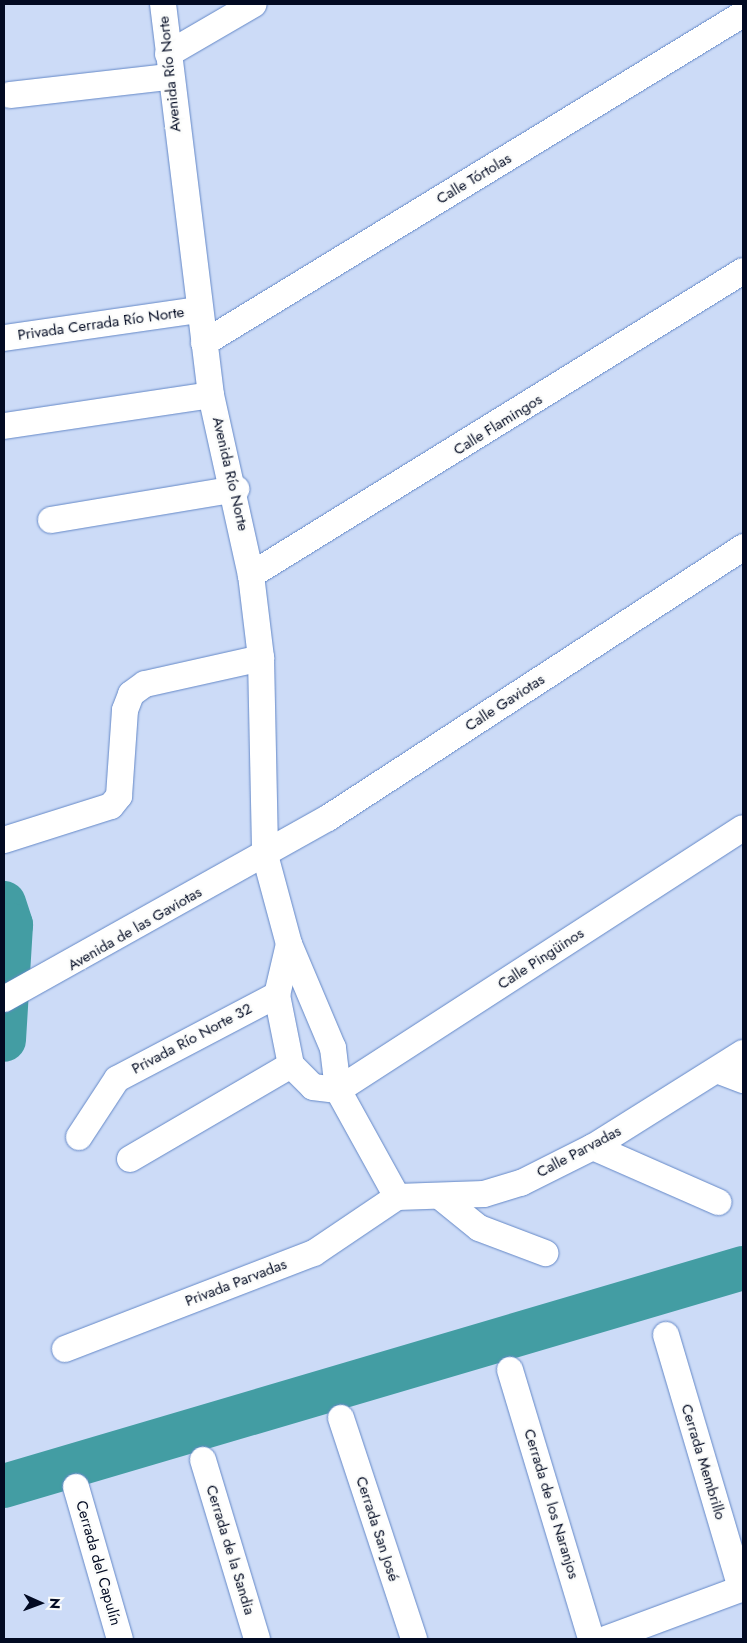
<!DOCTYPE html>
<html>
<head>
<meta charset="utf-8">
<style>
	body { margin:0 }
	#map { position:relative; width:747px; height:1643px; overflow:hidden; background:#ccdbf7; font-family:Jost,sans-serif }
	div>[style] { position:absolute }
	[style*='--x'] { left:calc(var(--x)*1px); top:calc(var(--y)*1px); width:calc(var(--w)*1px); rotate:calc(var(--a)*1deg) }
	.river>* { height:44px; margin:-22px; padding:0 22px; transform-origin:22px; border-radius:22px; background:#439da3 }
	.roads { filter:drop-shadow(0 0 1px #6488c7) drop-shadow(0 0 1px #6488c7) }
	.minor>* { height:26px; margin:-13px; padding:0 13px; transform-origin:13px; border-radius:13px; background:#fff }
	span { translate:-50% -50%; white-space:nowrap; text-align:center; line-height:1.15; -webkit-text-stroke:4.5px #fbfcfb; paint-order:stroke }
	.street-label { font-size:15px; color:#020a22 }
	.frame { position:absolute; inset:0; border:5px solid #020a22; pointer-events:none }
	.north { position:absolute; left:15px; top:1578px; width:50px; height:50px; -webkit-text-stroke:4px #fbfcfb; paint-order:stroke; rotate:92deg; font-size:14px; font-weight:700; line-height:20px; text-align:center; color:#020a22 }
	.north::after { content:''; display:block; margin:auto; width:18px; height:22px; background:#020a22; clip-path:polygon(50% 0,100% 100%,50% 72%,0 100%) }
</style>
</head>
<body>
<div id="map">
	<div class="river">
		<div style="--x:4;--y:903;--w:23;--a:72"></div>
		<div style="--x:11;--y:925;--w:115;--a:93.5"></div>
		<div style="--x:4;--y:1486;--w:770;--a:-16.44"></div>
	</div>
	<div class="roads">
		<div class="minor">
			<div style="--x:163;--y:4;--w:394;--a:83"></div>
			<div style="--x:211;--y:395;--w:184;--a:77.5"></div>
			<div style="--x:251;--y:575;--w:84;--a:83.1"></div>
			<div style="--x:261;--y:658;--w:197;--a:88.8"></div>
			<div style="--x:265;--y:855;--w:92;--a:74.9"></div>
			<div style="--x:289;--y:944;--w:113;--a:67.1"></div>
			<div style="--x:333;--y:1048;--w:42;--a:83.2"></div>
			<div style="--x:338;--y:1090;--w:122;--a:61.1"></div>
			<div style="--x:168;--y:54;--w:99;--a:-30.2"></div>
			<div style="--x:10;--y:95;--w:160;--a:-6.5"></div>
			<div style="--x:4;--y:338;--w:197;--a:-8.2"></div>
			<div style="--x:204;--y:343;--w:631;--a:-31.4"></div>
			<div style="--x:4;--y:426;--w:209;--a:-8.5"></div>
			<div style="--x:51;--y:520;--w:188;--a:-9.5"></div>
			<div style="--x:251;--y:575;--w:578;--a:-31.71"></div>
			<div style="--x:4;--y:840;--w:112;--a:-17.6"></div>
			<div style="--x:111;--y:806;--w:13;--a:-51"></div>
			<div style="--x:119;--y:796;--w:86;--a:-86"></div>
			<div style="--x:125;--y:710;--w:17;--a:-69"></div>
			<div style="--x:131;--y:694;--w:17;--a:-36"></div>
			<div style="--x:145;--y:684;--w:119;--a:-12.6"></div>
			<div style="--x:289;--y:944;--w:52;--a:103.2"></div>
			<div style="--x:277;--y:995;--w:71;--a:78.7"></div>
			<div style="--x:291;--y:1065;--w:31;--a:45"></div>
			<div style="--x:313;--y:1087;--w:25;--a:7"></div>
			<div style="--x:4;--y:999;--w:371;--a:-29.2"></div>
			<div style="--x:328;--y:818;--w:496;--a:-33.1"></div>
			<div style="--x:717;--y:1070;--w:28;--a:21"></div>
			<div style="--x:338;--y:1090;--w:482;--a:-32.9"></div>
			<div style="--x:79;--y:1137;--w:69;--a:-56.8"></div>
			<div style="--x:117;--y:1079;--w:181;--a:-27.7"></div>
			<div style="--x:593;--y:1147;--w:137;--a:23.7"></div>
			<div style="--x:130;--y:1159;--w:186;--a:-30.3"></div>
			<div style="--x:397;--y:1197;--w:87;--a:-2"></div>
			<div style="--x:484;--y:1194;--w:39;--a:-17"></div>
			<div style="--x:521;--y:1183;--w:80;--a:-26.6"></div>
			<div style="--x:593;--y:1147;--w:177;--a:-32.1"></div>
			<div style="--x:443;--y:1199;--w:46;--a:38.9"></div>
			<div style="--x:479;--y:1228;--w:71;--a:20.7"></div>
			<div style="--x:666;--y:1335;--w:265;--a:73.5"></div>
			<div style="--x:65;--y:1349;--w:267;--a:-21.1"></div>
			<div style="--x:314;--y:1253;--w:100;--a:-34"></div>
			<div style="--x:510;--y:1370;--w:281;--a:73.2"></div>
			<div style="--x:341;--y:1418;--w:233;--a:71.7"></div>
			<div style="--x:203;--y:1460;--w:187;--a:73.2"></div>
			<div style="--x:76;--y:1487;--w:158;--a:73.9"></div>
			<div style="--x:606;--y:1639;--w:146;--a:-20.4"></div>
		</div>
	</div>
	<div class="street-label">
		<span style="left:170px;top:74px;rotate:-96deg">Avenida Río Norte</span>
		<span style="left:474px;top:179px;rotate:-31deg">Calle Tórtolas</span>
		<span style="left:101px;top:324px;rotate:-8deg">Privada Cerrada Río Norte</span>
		<span style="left:498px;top:425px;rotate:-32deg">Calle Flamingos</span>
		<span style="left:230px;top:474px;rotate:77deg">Avenida Río Norte</span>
		<span style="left:505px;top:703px;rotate:-33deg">Calle Gaviotas</span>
		<span style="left:135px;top:929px;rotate:-30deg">Avenida de las Gaviotas</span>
		<span style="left:541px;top:959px;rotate:-33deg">Calle Pingüinos</span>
		<span style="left:192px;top:1039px;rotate:-28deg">Privada Río Norte 32</span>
		<span style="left:579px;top:1152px;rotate:-28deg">Calle Parvadas</span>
		<span style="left:236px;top:1283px;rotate:-21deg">Privada Parvadas</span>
		<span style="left:703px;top:1462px;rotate:73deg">Cerrada Membrillo</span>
		<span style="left:551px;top:1504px;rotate:73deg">Cerrada de los Naranjos</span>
		<span style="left:377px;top:1529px;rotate:72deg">Cerrada San José</span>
		<span style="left:230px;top:1550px;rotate:73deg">Cerrada de la Sandia</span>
		<span style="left:98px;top:1563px;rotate:74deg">Cerrada del Capulín</span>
	</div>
	<div class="frame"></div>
	<div class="north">N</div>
</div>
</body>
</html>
